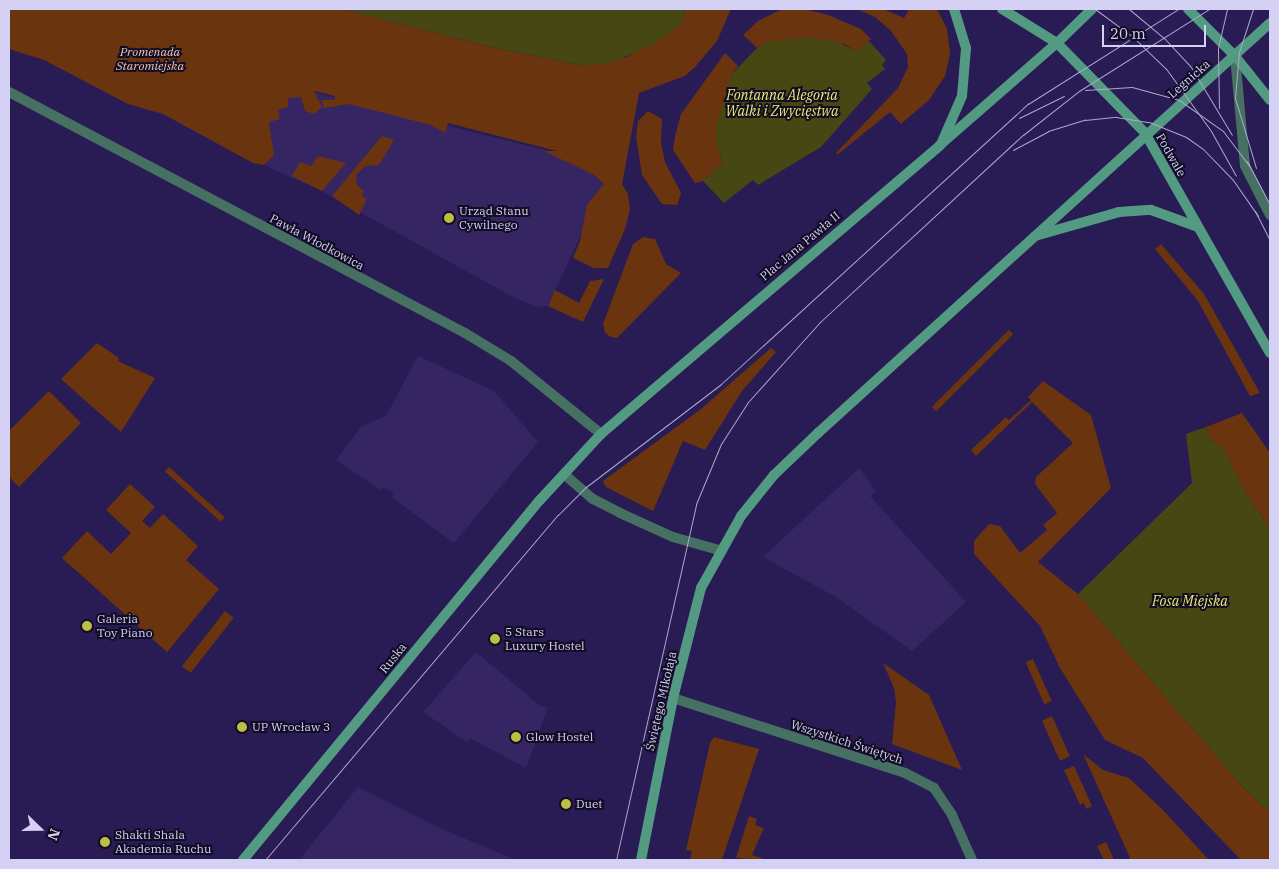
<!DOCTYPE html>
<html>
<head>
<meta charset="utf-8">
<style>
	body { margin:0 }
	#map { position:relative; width:1279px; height:869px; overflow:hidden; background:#291b53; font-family:"IBM Plex Serif",serif }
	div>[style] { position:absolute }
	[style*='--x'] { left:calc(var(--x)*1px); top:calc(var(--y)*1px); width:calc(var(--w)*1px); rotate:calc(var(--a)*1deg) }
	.built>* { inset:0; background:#362563 }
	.green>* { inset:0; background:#6a340f; transform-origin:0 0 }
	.water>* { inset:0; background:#464713 }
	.lane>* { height:10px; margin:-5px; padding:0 5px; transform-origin:5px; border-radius:5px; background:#467162 }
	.street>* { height:10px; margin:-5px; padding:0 5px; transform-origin:5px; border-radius:5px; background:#467162 }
	.secondary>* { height:10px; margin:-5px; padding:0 5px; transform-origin:5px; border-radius:5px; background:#539a82 }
	.tram>* { height:1px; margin:-0.5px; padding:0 0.5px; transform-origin:0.5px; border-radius:0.5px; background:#ada8cf }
	.dots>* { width:14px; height:14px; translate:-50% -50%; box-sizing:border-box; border:2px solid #110c24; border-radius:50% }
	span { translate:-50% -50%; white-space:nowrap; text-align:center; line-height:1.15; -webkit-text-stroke:4px #110c24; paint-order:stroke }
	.park-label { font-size:12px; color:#f3c7af; font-style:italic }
	.street-label { font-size:12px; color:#d4d1f4 }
	.poi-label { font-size:12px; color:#d4d1f4 }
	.left { translate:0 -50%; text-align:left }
	.water-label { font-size:14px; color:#eaed6e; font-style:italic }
	.frame { position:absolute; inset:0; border:10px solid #d4d1f4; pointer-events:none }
	.north { position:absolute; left:15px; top:804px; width:50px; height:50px; -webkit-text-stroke:4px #110c24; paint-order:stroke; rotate:112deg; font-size:14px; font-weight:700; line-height:20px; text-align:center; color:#d4d1f4 }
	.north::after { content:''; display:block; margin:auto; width:18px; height:22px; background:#d4d1f4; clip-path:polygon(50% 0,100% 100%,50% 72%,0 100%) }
	.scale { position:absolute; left:1102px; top:25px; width:104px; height:22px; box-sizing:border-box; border:2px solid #d4d1f4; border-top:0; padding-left:6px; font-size:15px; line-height:18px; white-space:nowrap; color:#d4d1f4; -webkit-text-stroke:4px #110c24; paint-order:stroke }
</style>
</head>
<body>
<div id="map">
	<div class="built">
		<div style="clip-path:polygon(305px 90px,545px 150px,594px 175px,604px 185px,548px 306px,537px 307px,511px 296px,322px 191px,264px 165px,274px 155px,269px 122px,288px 98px)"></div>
		<div style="clip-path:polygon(418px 356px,494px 391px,538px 442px,454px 543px,391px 497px,394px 493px,384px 487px,381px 490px,336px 460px,362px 426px,386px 416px)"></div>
		<div style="clip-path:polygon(859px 468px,876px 491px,870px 496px,966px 602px,912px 651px,836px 597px,763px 557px)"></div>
		<div style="clip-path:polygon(476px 652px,539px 705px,548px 708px,526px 768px,470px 738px,467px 742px,423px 712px)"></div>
		<div style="clip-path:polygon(358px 787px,442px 829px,516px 860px,299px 860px)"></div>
	</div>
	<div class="green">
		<div style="clip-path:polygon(9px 9px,342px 9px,500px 49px,586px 66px,627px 57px,680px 25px,686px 9px,731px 9px,717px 41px,695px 67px,685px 76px,639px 93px,622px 184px,628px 194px,630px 210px,625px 229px,608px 268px,594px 268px,573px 258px,580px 241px,587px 205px,604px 184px,594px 175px,544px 151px,557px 151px,448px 123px,445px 133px,431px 125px,349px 104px,324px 108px,321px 100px,335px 100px,335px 96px,314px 91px,322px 107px,314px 114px,305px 111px,301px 97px,288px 98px,288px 107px,278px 110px,280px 119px,269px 122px,274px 155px,264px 165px,253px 163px,163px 114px,128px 104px,44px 60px,9px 49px)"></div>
		<div style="clip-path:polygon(782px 9px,805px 9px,828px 15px,861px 29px,871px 39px,856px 51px,844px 44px,768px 42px,757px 48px,743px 35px,758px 21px)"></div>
		<div style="clip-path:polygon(857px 9px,883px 9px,904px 18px,909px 9px,937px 9px,947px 29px,950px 54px,945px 76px,929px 100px,901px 124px,890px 112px,837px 155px,836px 153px,898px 88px,908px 67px,907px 54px,891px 31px,875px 17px)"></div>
		<div style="clip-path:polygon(725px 53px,738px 66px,732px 74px,716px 143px,723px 162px,703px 181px,695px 183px,673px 150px,675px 136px,681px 114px)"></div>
		<div style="clip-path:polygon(648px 111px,662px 119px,661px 143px,665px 162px,681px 193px,677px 205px,662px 204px,642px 175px,636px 137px,638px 121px)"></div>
		<div style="clip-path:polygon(382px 136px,394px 140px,379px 165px,365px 166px,356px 175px,357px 185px,364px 191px,362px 196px,367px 199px,359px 215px,332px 196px)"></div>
		<div style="clip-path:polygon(318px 156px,346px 163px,322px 191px,292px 176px,300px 162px,311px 166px)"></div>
		<div style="clip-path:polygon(643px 237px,655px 239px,666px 264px,681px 273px,617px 338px,611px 337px,605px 333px,603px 324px,633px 244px)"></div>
		<div style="clip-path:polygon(1161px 244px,1204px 294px,1260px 393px,1250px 396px,1198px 301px,1155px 249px)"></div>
		<div style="clip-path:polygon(604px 279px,583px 322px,548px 306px,555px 290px,579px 303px,590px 281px)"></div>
		<div style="left:1009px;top:330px;width:6px;height:109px;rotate:45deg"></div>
		<div style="clip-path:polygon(97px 343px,119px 358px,118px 361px,155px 378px,121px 432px,61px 379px)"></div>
		<div style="clip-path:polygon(771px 348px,776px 352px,742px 391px,705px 450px,683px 441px,653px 511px,606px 487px,603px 481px,701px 409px)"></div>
		<div style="clip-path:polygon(1043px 381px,1091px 415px,1111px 488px,1038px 562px,1078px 594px,1240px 784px,1270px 813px,1270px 860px,1241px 860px,1143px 758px,1105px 740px,1060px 668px,1040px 626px,974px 554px,974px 541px,989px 524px,1000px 526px,1020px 553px,1047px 530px,1043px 525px,1057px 513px,1035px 484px,1036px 477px,1073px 443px,1032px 402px,976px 456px,971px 450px,1006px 417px,1009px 420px,1031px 400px,1028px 397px)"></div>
		<div style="clip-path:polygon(49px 391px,81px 423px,19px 487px,9px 477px,9px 431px)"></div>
		<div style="clip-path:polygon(1242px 413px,1270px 453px,1270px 529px,1244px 491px,1223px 448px,1209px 439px,1206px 427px)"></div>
		<div style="left:169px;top:467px;width:75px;height:6px;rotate:42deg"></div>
		<div style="clip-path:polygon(130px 484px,155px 507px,142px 521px,150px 528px,163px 514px,198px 546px,186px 560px,219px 589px,167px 652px,62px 558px,87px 531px,111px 554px,131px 533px,106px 510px)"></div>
		<div style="left:225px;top:611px;width:11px;height:70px;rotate:38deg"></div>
		<div style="left:1033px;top:659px;width:46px;height:8px;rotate:66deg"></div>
		<div style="clip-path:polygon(883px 663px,929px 695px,962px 770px,892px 744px,896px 702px,894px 688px)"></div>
		<div style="left:1052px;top:716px;width:44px;height:11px;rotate:66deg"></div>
		<div style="clip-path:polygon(714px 737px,759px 749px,722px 860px,690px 860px,692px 851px,686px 850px,710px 743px)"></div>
		<div style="clip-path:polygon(1083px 754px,1103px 770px,1129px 778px,1164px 811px,1209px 860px,1131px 860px)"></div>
		<div style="clip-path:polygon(1074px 766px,1092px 806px,1086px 809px,1084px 803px,1080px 805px,1064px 770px)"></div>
		<div style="clip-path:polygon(749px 816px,757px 819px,755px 825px,764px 828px,752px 855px,767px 860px,736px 858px)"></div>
		<div style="clip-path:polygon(1106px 842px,1114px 860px,1104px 860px,1097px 846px)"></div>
	</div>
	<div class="water">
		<div style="clip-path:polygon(342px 9px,686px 9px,680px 25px,654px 44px,611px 63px,586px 66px,500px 49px)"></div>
		<div style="clip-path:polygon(806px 37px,836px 41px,856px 51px,869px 41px,886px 60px,882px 65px,885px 69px,867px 83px,872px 89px,821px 147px,758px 185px,753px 180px,724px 203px,703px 181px,723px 162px,716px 143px,717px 122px,732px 74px,757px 48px,768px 42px)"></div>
		<div style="clip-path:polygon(1206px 427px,1209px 439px,1223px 448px,1244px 491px,1270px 529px,1270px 813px,1240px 784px,1078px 594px,1192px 483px,1186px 434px)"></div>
	</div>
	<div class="lane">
		<div style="--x:1235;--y:56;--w:110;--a:84.8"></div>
		<div style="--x:1245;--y:166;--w:55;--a:63"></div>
		<div style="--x:564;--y:474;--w:38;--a:41"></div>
		<div style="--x:593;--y:499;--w:30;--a:27"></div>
		<div style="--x:620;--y:513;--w:58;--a:24.4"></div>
		<div style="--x:673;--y:537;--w:48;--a:15.8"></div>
	</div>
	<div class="street">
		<div style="--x:9;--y:92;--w:516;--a:27.86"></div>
		<div style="--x:465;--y:333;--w:54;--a:31.3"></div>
		<div style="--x:511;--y:361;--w:116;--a:39"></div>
		<div style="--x:673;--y:698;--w:244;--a:17.9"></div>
		<div style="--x:905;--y:773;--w:33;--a:27"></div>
		<div style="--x:934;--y:788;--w:32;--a:56"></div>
		<div style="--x:952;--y:815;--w:49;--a:66"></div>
	</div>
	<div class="secondary">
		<div style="--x:1002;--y:9;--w:65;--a:31.7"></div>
		<div style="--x:1057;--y:43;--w:126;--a:45.6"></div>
		<div style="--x:1145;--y:133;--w:253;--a:60.4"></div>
		<div style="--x:1188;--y:9;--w:66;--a:45"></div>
		<div style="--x:1235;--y:56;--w:56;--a:51.5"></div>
		<div style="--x:942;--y:142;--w:50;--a:-66.5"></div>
		<div style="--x:962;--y:96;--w:48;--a:-85.2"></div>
		<div style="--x:966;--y:48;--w:41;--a:-107.1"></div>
		<div style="--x:1035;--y:236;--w:87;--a:-15.9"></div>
		<div style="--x:1119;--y:212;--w:32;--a:-4"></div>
		<div style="--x:1151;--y:210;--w:50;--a:19.9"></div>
		<div style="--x:243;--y:860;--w:467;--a:-50.5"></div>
		<div style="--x:540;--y:500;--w:90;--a:-47.3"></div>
		<div style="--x:601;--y:434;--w:445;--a:-40.4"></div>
		<div style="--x:940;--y:145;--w:155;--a:-41.1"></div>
		<div style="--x:1057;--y:43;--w:49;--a:-44.2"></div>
		<div style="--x:641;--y:860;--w:165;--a:-78.8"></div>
		<div style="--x:673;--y:698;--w:114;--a:-75.7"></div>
		<div style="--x:701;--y:588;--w:82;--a:-60.9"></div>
		<div style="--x:741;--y:516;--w:53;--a:-51.2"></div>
		<div style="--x:774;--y:475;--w:61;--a:-43.7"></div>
		<div style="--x:818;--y:433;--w:610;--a:-42.21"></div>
	</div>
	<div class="tram">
		<div style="--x:1095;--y:9;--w:47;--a:36.4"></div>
		<div style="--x:1133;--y:37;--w:47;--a:44.1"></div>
		<div style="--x:1167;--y:70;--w:75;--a:54.2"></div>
		<div style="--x:1211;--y:131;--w:51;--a:60.9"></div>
		<div style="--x:1129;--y:9;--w:47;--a:39.8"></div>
		<div style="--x:1165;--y:39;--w:38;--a:47"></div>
		<div style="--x:1191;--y:67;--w:79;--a:58.9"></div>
		<div style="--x:1253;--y:9;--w:45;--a:108"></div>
		<div style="--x:1239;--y:52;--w:46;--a:95"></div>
		<div style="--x:1235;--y:98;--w:73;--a:73.3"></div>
		<div style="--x:1085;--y:90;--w:47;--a:-3.7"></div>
		<div style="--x:1132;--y:87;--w:49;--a:15.5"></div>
		<div style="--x:1179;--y:100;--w:54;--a:35.2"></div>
		<div style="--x:1223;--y:131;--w:45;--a:53.1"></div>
		<div style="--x:1219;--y:108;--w:60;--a:-91"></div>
		<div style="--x:1218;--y:48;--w:40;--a:-77"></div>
		<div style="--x:1019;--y:118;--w:50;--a:-26.1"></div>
		<div style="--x:1013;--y:150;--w:40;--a:-28"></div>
		<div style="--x:1048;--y:131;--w:39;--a:-17"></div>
		<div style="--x:1085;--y:120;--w:31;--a:-6"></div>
		<div style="--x:1116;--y:117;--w:33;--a:9"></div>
		<div style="--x:1149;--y:122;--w:40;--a:22"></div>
		<div style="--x:1186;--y:137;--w:21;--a:35"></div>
		<div style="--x:1203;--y:149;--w:43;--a:45.9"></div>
		<div style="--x:1233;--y:180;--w:44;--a:55.2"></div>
		<div style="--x:1247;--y:161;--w:50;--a:62.4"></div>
		<div style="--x:1255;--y:211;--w:33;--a:63"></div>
		<div style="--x:265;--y:860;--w:453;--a:-49.7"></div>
		<div style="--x:558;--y:515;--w:40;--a:-45"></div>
		<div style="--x:586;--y:487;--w:170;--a:-37.3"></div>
		<div style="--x:721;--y:384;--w:416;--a:-42.4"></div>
		<div style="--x:1028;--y:104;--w:178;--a:-32.3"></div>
		<div style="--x:616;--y:860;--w:365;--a:-77.3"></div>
		<div style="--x:696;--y:504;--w:65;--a:-67.4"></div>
		<div style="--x:721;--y:444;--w:50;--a:-57.3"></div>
		<div style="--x:748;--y:402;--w:108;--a:-48"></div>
		<div style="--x:820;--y:322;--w:276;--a:-42.7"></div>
		<div style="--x:1023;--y:135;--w:71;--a:-38.2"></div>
		<div style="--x:1079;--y:91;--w:154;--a:-32.2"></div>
	</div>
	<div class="dots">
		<div style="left:449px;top:218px;background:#bdbf43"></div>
		<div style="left:87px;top:626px;background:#bdbf43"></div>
		<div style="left:495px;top:639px;background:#bdbf43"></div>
		<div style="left:242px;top:727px;background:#bdbf43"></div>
		<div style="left:516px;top:737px;background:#bdbf43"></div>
		<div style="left:566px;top:804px;background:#bdbf43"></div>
		<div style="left:105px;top:842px;background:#bdbf43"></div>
	</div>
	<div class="park-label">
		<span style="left:150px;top:59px">Promenada<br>Staromiejska</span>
	</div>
	<div class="street-label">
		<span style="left:1189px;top:79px;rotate:-41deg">Legnicka</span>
		<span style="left:1171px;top:155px;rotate:60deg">Podwale</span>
		<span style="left:317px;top:242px;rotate:28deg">Pawła Włodkowica</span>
		<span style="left:800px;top:246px;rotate:-40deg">Plac Jana Pawła II</span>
		<span style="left:393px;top:658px;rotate:-51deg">Ruska</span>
		<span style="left:661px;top:701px;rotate:-77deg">Świętego Mikołaja</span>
		<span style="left:847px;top:742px;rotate:18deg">Wszystkich Świętych</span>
	</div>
	<div class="poi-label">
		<span class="left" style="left:459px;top:218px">Urząd Stanu<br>Cywilnego</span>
		<span class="left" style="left:97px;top:626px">Galeria<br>Toy Piano</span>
		<span class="left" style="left:505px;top:639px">5 Stars<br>Luxury Hostel</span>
		<span class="left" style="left:252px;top:727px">UP Wrocław 3</span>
		<span class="left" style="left:526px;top:737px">Glow Hostel</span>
		<span class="left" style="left:576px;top:804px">Duet</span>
		<span class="left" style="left:115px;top:842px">Shakti Shala<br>Akademia Ruchu</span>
	</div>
	<div class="water-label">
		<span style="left:782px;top:103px">Fontanna Alegoria<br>Walki i Zwycięstwa</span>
		<span style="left:1190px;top:601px">Fosa Miejska</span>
	</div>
	<div class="frame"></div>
	<div class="north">N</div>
	<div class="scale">20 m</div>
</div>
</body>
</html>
